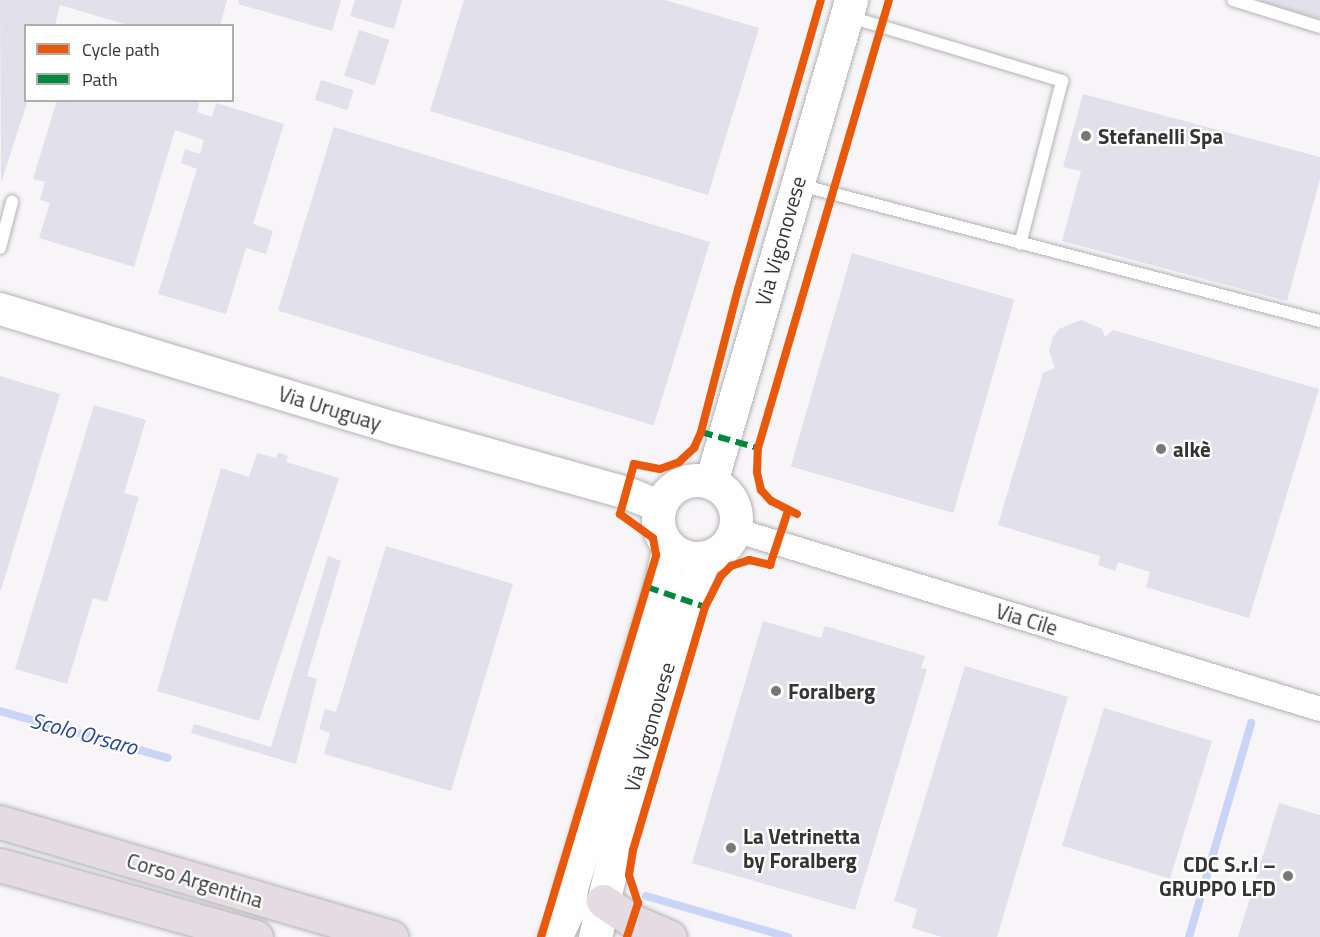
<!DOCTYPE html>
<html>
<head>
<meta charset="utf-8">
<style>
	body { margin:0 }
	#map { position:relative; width:1320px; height:937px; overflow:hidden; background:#f7f5f8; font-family:"Titillium Web",sans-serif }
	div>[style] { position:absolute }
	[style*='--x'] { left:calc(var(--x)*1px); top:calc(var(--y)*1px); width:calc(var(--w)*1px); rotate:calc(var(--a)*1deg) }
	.stream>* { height:8px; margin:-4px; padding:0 4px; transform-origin:4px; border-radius:4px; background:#c8d5f7 }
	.building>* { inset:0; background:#e2e0ea; transform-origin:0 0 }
	.roads { filter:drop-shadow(0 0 2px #b3b2b4) drop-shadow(0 0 2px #b3b2b4) }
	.service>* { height:12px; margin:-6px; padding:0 6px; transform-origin:6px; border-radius:6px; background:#fefefe }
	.minor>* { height:24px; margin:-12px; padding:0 12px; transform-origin:12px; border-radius:12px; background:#fefefe }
	.tertiary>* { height:32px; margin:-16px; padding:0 16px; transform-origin:16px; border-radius:16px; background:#fefefe }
	.secondary>* { height:33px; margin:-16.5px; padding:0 16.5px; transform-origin:16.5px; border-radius:16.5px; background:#fefefe }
	.secondary>.ring { margin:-16.5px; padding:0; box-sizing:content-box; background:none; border:33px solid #fefefe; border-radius:50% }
	.trunk>* { height:33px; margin:-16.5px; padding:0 16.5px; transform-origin:16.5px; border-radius:16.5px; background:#e5dbe2 }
	.quiet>* { height:6px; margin-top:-3px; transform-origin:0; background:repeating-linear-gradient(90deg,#00873e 0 12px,transparent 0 18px) }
	.cycleway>* { height:8px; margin:-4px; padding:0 4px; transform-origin:4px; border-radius:4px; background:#e8590c }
	.dots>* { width:16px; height:16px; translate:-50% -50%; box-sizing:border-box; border:3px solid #fff; border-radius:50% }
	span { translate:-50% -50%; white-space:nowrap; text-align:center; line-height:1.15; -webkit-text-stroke:4.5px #fff; paint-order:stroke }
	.poi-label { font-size:21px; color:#353435; font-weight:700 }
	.left { translate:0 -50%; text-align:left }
	.right { translate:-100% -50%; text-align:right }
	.street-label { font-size:21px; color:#353435 }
	.water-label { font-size:22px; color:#2a439d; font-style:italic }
	.legend { position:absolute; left:24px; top:24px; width:210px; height:78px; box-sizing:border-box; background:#fff; border:2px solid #aeaeae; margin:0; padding:8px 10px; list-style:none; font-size:18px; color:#353435 }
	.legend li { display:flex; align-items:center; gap:12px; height:30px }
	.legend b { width:30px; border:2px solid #aeaeae }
</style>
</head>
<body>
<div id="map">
	<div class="stream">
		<div style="--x:0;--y:711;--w:174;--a:15.6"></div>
		<div style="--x:646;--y:896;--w:148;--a:16.1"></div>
		<div style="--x:1189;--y:937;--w:223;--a:-73.8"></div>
	</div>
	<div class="building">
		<div style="clip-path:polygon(0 0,227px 0,220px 26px,131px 26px,60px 5px,55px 25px,26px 26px,28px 100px,1px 183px)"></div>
		<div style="clip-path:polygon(239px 0,341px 0,332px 31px,238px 4px)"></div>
		<div style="clip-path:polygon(355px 0,402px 0,394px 29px,350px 16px)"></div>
		<div style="clip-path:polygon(464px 0,665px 0,759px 28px,708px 195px,430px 111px)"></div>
		<div style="clip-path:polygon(1320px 0,1320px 19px,1260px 1px,1260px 0)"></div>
		<div style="left:359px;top:30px;width:32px;height:48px;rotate:18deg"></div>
		<div style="left:321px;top:80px;width:34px;height:21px;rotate:17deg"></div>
		<div style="clip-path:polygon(1083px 94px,1320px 157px,1320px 179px,1287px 301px,1062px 241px,1081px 171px,1063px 167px)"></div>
		<div style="clip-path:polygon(57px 100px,200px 100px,197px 112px,212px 117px,216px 103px,284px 124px,253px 224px,273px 231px,266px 254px,246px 248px,226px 314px,158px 294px,197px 169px,181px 163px,185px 149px,200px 154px,204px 140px,175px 130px,134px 267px,39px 238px,50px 203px,40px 200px,45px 182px,33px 179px)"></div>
		<div style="left:334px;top:127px;width:393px;height:192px;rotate:17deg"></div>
		<div style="left:852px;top:253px;width:169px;height:222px;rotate:16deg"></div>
		<div style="clip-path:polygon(1081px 320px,1102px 329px,1105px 337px,1113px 330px,1319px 389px,1249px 618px,1146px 587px,1150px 572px,1118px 562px,1115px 571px,1098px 565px,1100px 556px,998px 525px,1043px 373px,1055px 368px,1049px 351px,1053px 337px,1059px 329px)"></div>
		<div style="clip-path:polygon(0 376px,60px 394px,1px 590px,0 590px)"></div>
		<div style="clip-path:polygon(94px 405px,146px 420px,124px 493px,139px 497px,107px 602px,93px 598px,67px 684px,15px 669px)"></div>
		<div style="clip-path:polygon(278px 452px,288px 456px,286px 462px,339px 478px,259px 721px,157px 691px,221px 468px,249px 477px,257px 453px,276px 458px)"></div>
		<div style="clip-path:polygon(386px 546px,513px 584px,451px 791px,324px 754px,330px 733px,319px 729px,325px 709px,336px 712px)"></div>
		<div style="clip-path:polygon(328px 556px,341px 561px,307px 676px,317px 679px,296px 764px,191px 733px,194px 724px,271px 747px)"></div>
		<div style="clip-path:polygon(763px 621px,821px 638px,825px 626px,925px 656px,921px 668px,927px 669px,855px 910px,692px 863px)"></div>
		<div style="clip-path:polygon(965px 666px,1068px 697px,997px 937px,942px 937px,912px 928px,917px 909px,894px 901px)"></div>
		<div style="left:1104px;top:708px;width:113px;height:144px;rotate:17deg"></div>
		<div style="clip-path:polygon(1279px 803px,1320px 815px,1320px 937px,1238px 937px)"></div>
	</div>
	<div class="roads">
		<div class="service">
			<div style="--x:1233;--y:0;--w:91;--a:17.2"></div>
			<div style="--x:847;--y:16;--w:225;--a:16.8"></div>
			<div style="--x:1062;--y:81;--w:168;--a:104.4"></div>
			<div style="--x:800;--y:185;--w:537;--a:14.66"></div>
			<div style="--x:0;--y:248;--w:48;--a:-75.4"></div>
		</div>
		<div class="minor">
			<div style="--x:735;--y:530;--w:612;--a:17.01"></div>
		</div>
		<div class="tertiary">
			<div style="--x:0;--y:309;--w:412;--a:16.8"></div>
			<div style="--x:394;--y:428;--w:242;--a:15.6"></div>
			<div style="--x:627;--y:493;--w:35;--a:22"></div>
		</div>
		<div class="secondary">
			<div class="ring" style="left:658px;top:480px;width:45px;height:45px"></div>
			<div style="--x:711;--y:482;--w:502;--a:-73.8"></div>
			<div style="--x:555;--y:937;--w:32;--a:-64"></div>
			<div style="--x:569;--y:908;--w:20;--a:-84"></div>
			<div style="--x:571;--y:888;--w:310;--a:-73.5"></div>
			<div style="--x:659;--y:591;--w:46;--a:-77.5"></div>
			<div style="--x:595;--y:937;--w:136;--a:-76.8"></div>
			<div style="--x:626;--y:805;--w:214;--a:-73.7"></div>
			<div style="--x:686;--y:600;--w:47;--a:-66.2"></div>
		</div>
		<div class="trunk">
			<div style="--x:0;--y:822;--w:408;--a:16.4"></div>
			<div style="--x:0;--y:865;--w:266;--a:15.7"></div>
			<div style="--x:603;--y:901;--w:36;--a:34"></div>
			<div style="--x:633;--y:921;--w:40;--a:23.4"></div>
		</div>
	</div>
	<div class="quiet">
		<div style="--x:701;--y:432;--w:59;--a:15.7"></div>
		<div style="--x:647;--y:587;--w:61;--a:19"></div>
	</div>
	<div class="cycleway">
		<div style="--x:797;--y:514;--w:29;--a:-153"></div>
		<div style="--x:771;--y:501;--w:15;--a:-132"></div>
		<div style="--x:761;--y:490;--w:18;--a:-103"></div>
		<div style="--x:757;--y:472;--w:24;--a:-88"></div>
		<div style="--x:758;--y:448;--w:467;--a:-73.7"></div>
		<div style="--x:541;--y:937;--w:399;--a:-73.2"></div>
		<div style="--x:656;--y:555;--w:17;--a:-100"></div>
		<div style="--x:653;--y:538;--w:41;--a:-144"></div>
		<div style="--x:620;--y:514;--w:52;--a:-74.4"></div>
		<div style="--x:634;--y:464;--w:26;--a:11"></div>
		<div style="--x:660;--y:469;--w:20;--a:-20"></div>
		<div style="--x:679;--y:462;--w:21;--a:-43"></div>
		<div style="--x:694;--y:448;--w:17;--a:-66"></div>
		<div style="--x:701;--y:432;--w:148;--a:-75.5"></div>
		<div style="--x:738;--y:289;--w:301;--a:-74"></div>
		<div style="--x:627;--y:937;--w:36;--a:-72"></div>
		<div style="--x:638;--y:903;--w:29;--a:-108"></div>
		<div style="--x:629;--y:875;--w:25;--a:-81"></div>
		<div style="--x:633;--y:850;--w:253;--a:-73.5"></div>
		<div style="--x:705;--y:607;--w:34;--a:-63"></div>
		<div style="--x:720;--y:577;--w:16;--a:-45"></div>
		<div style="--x:731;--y:566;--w:19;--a:-18"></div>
		<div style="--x:749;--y:560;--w:22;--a:13"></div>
		<div style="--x:770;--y:565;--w:57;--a:-71.6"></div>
	</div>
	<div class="dots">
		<div style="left:1086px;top:136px;background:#797879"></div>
		<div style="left:1161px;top:449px;background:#797879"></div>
		<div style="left:776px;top:691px;background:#797879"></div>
		<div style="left:731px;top:848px;background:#797879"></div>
		<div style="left:1288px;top:876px;background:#797879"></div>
	</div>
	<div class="poi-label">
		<span class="left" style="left:1098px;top:136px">Stefanelli Spa</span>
		<span class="left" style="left:1173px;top:449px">alkè</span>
		<span class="left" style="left:788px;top:691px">Foralberg</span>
		<span class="left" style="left:743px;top:848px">La Vetrinetta<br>by Foralberg</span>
		<span class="right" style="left:1276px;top:876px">CDC S.r.l –<br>GRUPPO LFD</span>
	</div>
	<div class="street-label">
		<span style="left:780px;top:241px;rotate:-74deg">Via Vigonovese</span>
		<span style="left:330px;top:408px;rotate:17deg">Via Uruguay</span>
		<span style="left:1027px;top:619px;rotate:17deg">Via Cile</span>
		<span style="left:649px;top:727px;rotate:-74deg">Via Vigonovese</span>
		<span style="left:195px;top:880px;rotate:17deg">Corso Argentina</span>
	</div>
	<div class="water-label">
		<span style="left:84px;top:734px;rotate:15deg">Scolo Orsaro</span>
	</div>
	<ul class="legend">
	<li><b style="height:8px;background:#e8590c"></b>Cycle path</li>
	<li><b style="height:8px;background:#00873e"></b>Path</li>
	</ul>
</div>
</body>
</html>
